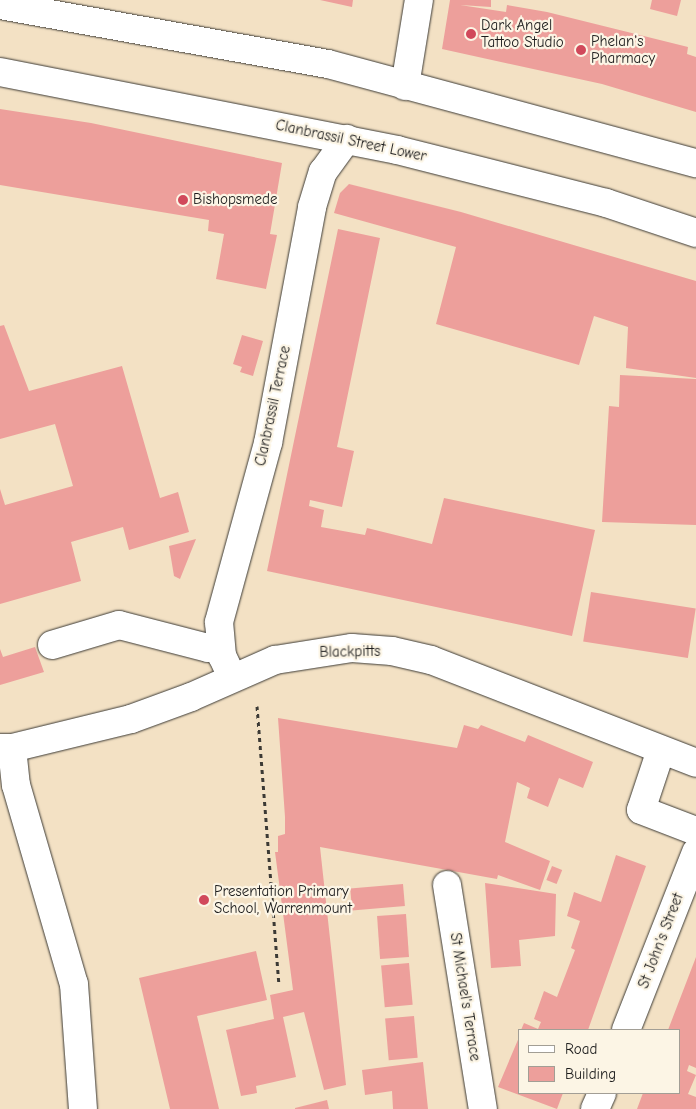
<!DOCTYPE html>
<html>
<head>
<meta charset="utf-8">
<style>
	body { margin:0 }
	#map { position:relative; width:696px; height:1109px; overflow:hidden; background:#f3e1c4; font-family:"Comic Neue",sans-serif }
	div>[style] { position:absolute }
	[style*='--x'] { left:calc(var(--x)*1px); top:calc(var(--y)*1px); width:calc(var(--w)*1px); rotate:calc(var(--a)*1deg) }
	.building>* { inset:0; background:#ed9f9b; transform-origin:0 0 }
	.path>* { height:3px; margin-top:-1.5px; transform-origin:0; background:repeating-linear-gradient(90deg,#3c3a35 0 4px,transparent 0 8px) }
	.roads { filter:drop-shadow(0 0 1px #3c3a35) drop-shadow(0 0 1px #3c3a35) }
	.minor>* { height:28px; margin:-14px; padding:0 14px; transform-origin:14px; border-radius:14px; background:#fff }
	.major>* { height:28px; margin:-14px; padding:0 14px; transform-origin:14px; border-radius:14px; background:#fff }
	.dots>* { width:14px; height:14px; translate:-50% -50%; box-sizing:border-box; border:2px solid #fcf5e5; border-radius:50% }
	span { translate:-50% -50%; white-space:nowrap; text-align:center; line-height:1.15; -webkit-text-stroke:4.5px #fcf5e5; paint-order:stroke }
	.poi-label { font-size:15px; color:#1c1c1c }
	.left { translate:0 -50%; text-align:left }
	.street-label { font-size:15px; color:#1c1c1c }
	.legend { position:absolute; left:518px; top:1029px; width:162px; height:65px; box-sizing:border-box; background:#fcf5e5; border:1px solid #a29e95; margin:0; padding:6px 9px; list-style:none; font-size:15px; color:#1c1c1c }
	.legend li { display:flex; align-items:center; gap:10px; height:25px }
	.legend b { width:25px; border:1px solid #a29e95 }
</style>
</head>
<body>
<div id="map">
	<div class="building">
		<div style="clip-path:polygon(320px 0,353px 0,352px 7px)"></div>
		<div style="clip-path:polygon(450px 0,491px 0,491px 7px,460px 5px,506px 12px,507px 5px,547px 12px,688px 47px,687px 54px,696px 57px,696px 112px,602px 84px,442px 49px)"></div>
		<div style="clip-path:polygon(652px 0,681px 0,677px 16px,650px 9px)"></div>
		<div style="clip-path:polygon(0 109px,91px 123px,282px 163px,270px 234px,277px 235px,266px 289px,216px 279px,224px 234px,208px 231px,209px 220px,0 185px)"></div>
		<div style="clip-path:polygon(349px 184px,461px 212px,696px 281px,696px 378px,626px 368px,628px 327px,594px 316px,579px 365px,436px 324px,456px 247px,334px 213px,340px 193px)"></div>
		<div style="clip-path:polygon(338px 229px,380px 238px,337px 447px,354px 451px,342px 507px,310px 500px,309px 506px,324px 510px,321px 527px,365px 535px,367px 528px,432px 544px,444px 498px,595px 530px,572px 636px,267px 571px)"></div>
		<div style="clip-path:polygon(4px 325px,29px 391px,122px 366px,160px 498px,178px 492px,189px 532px,129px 550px,123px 527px,71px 542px,81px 581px,0 604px,0 489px,5px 505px,73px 486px,55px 424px,0 439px,0 326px)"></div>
		<div style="clip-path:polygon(242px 335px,263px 341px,253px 376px,240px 372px,242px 367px,233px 364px)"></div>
		<div style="clip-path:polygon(620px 375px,696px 379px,696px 525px,602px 522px,609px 406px,619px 407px)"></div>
		<div style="clip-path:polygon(196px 539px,180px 579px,174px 576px,169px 546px)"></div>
		<div style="left:591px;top:592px;width:106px;height:50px;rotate:9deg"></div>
		<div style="clip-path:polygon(35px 647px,44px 672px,0 685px,0 649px,3px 657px)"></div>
		<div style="clip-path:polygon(278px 718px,457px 748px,464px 725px,478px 729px,481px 725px,525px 742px,528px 735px,593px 762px,583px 788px,559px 778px,548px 807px,527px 798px,530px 788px,517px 782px,505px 842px,550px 861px,540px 890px,498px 875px,497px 879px,320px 847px,346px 1085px,324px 1090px,304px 1012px,283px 1017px,296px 1077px,256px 1086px,257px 1093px,241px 1096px,226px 1030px,274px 1019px,270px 995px,293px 990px,275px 852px,278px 852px,278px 836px,285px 834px,285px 817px)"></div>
		<div style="clip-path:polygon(616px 855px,646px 866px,588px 1030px,521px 1030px,524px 1023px,538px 1029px,541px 1022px,534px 1019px,544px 991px,557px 997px,575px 950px,571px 948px,580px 921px,567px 916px,574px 892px,601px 902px)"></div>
		<div style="left:552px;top:866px;width:11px;height:15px;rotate:22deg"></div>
		<div style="clip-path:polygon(485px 883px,556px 894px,555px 936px,519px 940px,521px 966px,491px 968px)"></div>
		<div style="left:403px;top:884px;width:22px;height:53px;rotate:85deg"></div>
		<div style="left:406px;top:914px;width:43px;height:29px;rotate:86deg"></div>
		<div style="clip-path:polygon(256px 951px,267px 1000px,197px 1016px,219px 1109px,170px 1109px,139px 978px)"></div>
		<div style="clip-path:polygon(696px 957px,696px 1068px,689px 1065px,687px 1071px,696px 1075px,688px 1094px,696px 1097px,696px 1109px,637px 1109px,643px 1093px,680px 1093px,680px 1030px,668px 1030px)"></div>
		<div style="left:409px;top:963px;width:42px;height:28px;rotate:85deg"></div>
		<div style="left:414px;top:1016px;width:42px;height:29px;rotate:85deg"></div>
		<div style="clip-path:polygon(520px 1035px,520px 1093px,563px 1093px,557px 1109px,498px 1087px)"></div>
		<div style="clip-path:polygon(423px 1062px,428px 1109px,393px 1109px,392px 1091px,365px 1095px,362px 1070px)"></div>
		<div style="clip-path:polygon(327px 1100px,329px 1109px,295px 1109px,295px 1108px)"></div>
	</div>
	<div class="path">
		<div style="--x:257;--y:706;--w:280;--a:85.5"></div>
	</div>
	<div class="roads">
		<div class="minor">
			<div style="--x:405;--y:86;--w:87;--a:-80.8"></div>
			<div style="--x:52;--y:645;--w:70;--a:-16.6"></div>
			<div style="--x:119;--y:625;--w:92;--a:14.5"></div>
			<div style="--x:208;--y:648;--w:13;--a:-27"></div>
			<div style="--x:232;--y:677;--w:23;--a:-115"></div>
			<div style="--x:222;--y:656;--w:34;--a:-95"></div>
			<div style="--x:219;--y:622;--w:186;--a:-74.7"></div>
			<div style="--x:268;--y:443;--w:240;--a:-79.4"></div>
			<div style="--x:312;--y:207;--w:37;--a:-73"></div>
			<div style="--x:323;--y:172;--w:41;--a:-54"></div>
			<div style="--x:0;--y:748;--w:12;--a:0"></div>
			<div style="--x:12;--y:748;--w:122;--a:-13.7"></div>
			<div style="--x:131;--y:719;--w:64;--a:-20.1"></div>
			<div style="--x:191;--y:697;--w:92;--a:-23.8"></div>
			<div style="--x:275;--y:660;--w:78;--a:-8.9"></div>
			<div style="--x:352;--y:648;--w:40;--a:4.3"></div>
			<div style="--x:392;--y:651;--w:40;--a:13"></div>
			<div style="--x:431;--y:660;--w:284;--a:21.2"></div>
			<div style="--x:12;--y:748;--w:37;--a:84"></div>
			<div style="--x:16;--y:785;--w:207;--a:73.8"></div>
			<div style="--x:74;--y:984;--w:125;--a:85.9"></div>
			<div style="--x:661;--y:750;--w:63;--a:108.4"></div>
			<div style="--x:641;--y:810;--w:59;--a:20.9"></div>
			<div style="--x:447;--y:885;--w:227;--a:80.9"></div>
			<div style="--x:626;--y:1030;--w:191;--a:-68.5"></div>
			<div style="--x:595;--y:1109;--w:17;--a:-66"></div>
		</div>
		<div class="major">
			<div style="--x:0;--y:5;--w:333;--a:10.2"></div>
			<div style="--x:328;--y:64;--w:381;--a:15.1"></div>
			<div style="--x:0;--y:72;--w:405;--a:11.1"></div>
			<div style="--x:397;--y:150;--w:216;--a:14.2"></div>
			<div style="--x:606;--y:203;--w:95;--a:18.4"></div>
		</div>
	</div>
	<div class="dots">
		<div style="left:471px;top:34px;background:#d1495b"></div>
		<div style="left:581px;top:50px;background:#d1495b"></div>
		<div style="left:183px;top:200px;background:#d1495b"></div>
		<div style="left:204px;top:900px;background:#d1495b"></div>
	</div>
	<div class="poi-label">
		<span class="left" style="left:481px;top:34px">Dark Angel<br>Tattoo Studio</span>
		<span class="left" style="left:591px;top:50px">Phelan's<br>Pharmacy</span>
		<span class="left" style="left:193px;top:200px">Bishopsmede</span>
		<span class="left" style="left:214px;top:900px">Presentation Primary<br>School, Warrenmount</span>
	</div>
	<div class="street-label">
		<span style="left:351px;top:141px;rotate:12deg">Clanbrassil Street Lower</span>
		<span style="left:273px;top:406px;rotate:-78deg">Clanbrassil Terrace</span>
		<span style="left:350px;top:652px;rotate:-1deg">Blackpitts</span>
		<span style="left:661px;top:941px;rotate:-69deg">St John's Street</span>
		<span style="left:465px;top:997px;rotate:81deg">St Michael's Terrace</span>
	</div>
	<ul class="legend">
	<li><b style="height:6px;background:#fff"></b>Road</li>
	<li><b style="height:14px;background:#ed9f9b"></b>Building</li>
	</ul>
</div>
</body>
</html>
